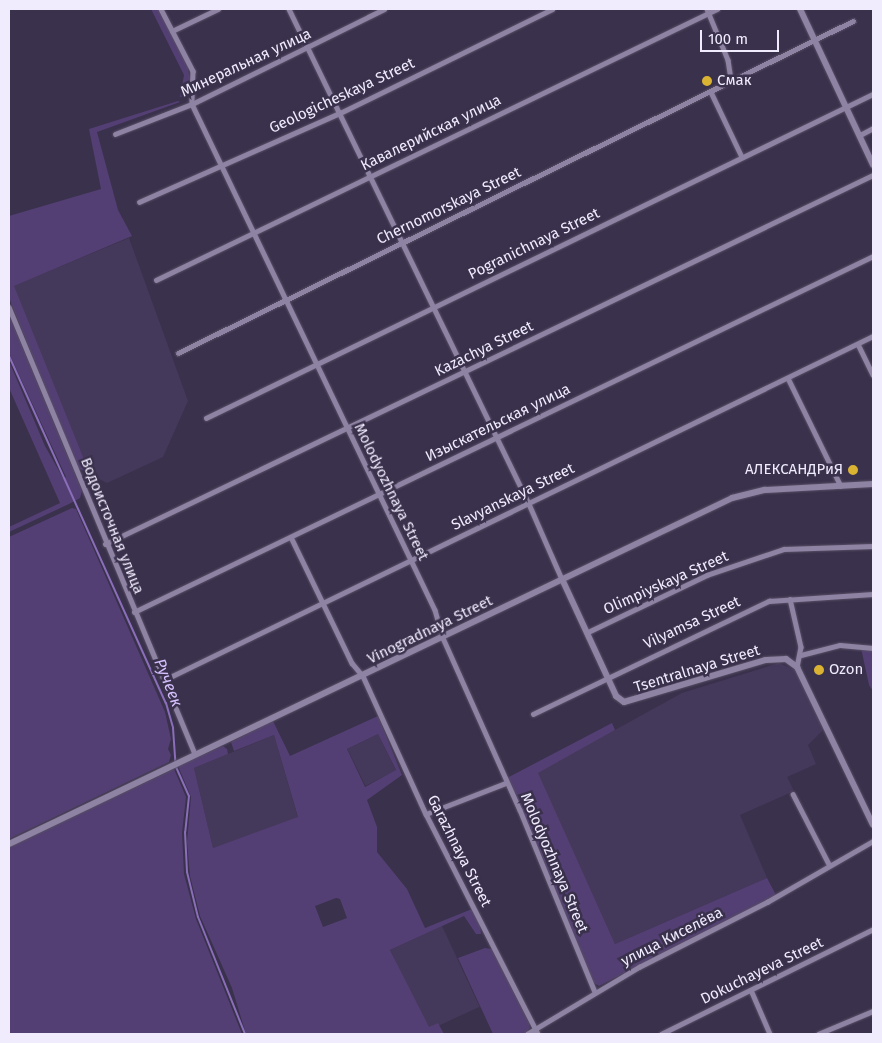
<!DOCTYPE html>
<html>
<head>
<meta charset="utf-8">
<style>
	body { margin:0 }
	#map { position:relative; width:882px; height:1043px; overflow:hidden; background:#3a314c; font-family:"Fira Sans",sans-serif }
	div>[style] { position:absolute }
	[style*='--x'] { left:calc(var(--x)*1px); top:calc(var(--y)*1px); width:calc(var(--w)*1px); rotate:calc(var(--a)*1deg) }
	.built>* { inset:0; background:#45395b; transform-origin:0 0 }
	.green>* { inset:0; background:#533f73 }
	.stream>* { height:2px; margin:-1px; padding:0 1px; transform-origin:1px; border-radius:1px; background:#8a6eb9 }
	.roads { filter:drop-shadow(0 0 1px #584f66) drop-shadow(0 0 1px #584f66) }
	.street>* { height:4.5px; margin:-2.25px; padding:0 2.25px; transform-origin:2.25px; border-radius:2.25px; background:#8e83a3 }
	.secondary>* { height:6px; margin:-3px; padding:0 3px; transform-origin:3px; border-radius:3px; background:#8e83a3 }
	.dots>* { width:14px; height:14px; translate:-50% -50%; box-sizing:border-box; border:2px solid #3a314c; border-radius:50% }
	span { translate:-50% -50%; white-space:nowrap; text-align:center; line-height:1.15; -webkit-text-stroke:5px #3a314c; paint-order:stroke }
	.street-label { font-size:15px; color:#f0ebfd }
	.poi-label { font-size:15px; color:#f0ebfd }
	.left { translate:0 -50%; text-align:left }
	.right { translate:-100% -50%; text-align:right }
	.water-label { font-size:16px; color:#d5c0fd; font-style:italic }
	.frame { position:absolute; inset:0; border:10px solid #f0ebfd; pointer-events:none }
	.scale { position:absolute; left:700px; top:30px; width:79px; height:22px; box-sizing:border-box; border:2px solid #f0ebfd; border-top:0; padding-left:6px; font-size:15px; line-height:18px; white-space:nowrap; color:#f0ebfd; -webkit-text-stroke:4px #3a314c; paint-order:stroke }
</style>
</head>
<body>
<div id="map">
	<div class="built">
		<div style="clip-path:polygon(129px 238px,188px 401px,163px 457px,107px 483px,90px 474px,13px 286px)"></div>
		<div style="clip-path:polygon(779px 663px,795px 670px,825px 728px,808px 745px,816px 764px,787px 777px,794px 791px,740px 815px,767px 878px,615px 944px,537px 773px,682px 693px)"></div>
		<div style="left:378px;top:734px;width:41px;height:34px;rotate:64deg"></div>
		<div style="clip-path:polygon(274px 735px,298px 818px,213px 848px,194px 768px)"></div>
		<div style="left:442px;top:926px;width:89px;height:57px;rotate:65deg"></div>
	</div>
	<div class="green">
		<div style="clip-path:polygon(151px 9px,159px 9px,187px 62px,192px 94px,187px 97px,180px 97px,184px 75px)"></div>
		<div style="clip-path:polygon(178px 101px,180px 102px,97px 132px,118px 210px,132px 236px,14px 286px,90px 474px,78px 468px,9px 298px,9px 216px,101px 189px,89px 129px)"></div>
		<div style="clip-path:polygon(9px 315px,82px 491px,80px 498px,69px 504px,9px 532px,9px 527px,60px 503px,9px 388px,9px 361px,45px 446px,63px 478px,66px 477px,9px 353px)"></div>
		<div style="clip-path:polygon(72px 508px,76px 509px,165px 712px,171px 739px,168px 749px,171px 755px,169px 762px,9px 839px,9px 537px)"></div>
		<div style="clip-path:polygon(861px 648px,873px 649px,873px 691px,869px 685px)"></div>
		<div style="clip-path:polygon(evenodd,378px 716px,402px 775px,367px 800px,377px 827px,377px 852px,407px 889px,425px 928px,472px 909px,480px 924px,481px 934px,476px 934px,464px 916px,390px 950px,429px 1027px,438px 1023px,444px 1034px,246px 1034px,232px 988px,200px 916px,190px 876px,187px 842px,191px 797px,178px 766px,223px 746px,227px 749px,228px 754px,194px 768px,213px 848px,298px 817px,274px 735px,234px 751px,231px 742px,273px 721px,290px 756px,378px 716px,378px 734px,396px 770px,365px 787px,347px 749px,378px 734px,378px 716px,336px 898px,340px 899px,347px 918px,323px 927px,315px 906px,336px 898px)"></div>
		<div style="clip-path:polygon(612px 723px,615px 730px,538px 773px,615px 944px,767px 878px,776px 895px,599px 986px,594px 983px,515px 793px,505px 779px)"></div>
		<div style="clip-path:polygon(174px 769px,186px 797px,182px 833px,184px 874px,196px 919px,242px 1034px,9px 1034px,9px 847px)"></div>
		<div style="clip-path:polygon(485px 948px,492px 949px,529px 1023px,530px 1028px,524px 1034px,493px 1034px,458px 958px)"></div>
	</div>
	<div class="stream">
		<div style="--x:9;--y:356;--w:381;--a:65.7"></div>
		<div style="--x:166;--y:703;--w:26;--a:74"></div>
		<div style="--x:173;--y:728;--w:39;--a:86"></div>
		<div style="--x:176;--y:767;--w:32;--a:66"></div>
		<div style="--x:189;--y:796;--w:36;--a:96"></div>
		<div style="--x:185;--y:832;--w:40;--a:87.1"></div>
		<div style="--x:187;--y:872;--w:46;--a:76.3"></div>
		<div style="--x:198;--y:917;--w:126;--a:68.1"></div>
	</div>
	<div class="roads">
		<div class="street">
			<div style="--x:161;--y:9;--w:70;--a:62.7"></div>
			<div style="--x:193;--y:71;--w:33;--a:92"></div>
			<div style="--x:192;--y:104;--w:561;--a:64.35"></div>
			<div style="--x:435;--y:610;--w:29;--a:74"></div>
			<div style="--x:443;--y:638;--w:188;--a:65.9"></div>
			<div style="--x:520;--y:810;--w:197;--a:67.6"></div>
			<div style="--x:289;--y:9;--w:550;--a:64.13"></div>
			<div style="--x:529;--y:504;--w:82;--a:66.3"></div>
			<div style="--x:707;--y:9;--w:55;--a:67.6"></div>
			<div style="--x:728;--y:60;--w:20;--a:81"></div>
			<div style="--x:172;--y:31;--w:51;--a:-25.6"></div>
			<div style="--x:711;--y:92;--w:72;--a:64.5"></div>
			<div style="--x:115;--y:134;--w:83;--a:-21.3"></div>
			<div style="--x:192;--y:104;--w:214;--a:-26.3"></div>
			<div style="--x:860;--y:135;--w:15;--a:-28"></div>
			<div style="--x:139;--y:202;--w:220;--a:-23.9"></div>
			<div style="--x:340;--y:113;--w:236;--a:-26.1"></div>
			<div style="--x:156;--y:280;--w:623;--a:-25.78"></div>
			<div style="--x:9;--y:307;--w:484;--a:67.4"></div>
			<div style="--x:858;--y:344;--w:34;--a:64"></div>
			<div style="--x:178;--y:353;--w:752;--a:-26.19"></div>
			<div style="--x:788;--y:378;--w:120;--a:63.9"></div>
			<div style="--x:206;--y:418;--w:742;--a:-25.91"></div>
			<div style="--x:291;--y:537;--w:140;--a:64.2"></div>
			<div style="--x:352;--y:663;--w:17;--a:50"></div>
			<div style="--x:363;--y:676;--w:152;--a:65.5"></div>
			<div style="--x:426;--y:814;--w:247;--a:63"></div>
			<div style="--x:105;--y:544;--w:852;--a:-25.66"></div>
			<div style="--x:790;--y:599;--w:49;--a:77.1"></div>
			<div style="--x:801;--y:647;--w:20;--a:101"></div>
			<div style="--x:134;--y:612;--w:820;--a:-25.72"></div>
			<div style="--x:588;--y:632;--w:132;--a:-25.6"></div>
			<div style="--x:707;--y:575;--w:81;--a:-18.7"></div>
			<div style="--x:784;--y:549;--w:89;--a:-1.9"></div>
			<div style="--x:801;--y:655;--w:40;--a:-14.4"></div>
			<div style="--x:840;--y:645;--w:33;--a:5"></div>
			<div style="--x:164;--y:680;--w:788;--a:-25.88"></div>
			<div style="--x:533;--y:714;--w:262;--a:-25.6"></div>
			<div style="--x:769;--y:601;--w:104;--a:-3.9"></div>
			<div style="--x:793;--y:794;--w:79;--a:62.8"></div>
			<div style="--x:426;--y:814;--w:86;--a:-21.2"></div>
			<div style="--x:751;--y:990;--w:48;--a:66.6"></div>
			<div style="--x:527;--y:1034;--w:131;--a:-30.9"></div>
			<div style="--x:639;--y:967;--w:144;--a:-26.9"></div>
			<div style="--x:767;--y:902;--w:122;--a:-29.9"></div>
			<div style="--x:661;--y:1034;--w:237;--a:-26.3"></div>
			<div style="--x:818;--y:1034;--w:60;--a:-22.7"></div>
		</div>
		<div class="secondary">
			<div style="--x:800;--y:9;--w:172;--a:64.9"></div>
			<div style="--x:562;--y:579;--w:129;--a:65.2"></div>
			<div style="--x:616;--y:696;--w:10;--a:37"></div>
			<div style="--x:624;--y:702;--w:148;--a:-16.5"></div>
			<div style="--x:766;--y:660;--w:20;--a:-3"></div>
			<div style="--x:786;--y:659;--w:14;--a:36"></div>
			<div style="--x:797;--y:667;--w:175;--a:64.3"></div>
			<div style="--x:9;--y:844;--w:802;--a:-25.57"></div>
			<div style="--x:732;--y:498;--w:34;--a:-14"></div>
			<div style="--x:765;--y:490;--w:108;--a:-3.2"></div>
		</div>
	</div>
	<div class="dots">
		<div style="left:707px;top:81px;background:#dbb333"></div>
		<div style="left:853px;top:470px;background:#dbb333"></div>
		<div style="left:819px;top:670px;background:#dbb333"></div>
	</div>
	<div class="street-label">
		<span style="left:246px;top:63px;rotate:-25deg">Минеральная улица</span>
		<span style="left:342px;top:96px;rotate:-25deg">Geologicheskaya Street</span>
		<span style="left:431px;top:133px;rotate:-26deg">Кавалерийская улица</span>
		<span style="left:449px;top:206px;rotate:-26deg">Chernomorskaya Street</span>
		<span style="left:534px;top:244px;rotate:-26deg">Pogranichnaya Street</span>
		<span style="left:484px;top:349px;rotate:-26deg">Kazachya Street</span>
		<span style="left:498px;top:423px;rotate:-26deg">Изыскательская улица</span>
		<span style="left:391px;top:492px;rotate:64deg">Molodyozhnaya Street</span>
		<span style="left:513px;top:497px;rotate:-26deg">Slavyanskaya Street</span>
		<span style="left:112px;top:526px;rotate:68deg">Водоисточная улица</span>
		<span style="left:666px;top:583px;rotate:-24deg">Olimpiyskaya Street</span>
		<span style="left:692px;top:623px;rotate:-25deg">Vilyamsa Street</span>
		<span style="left:430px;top:630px;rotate:-26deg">Vinogradnaya Street</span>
		<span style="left:697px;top:669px;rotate:-17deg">Tsentralnaya Street</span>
		<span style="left:459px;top:851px;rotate:63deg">Garazhnaya Street</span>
		<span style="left:554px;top:863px;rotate:67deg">Molodyozhnaya Street</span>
		<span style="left:672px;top:937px;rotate:-27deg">улица Киселёва</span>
		<span style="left:762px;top:971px;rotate:-26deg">Dokuchayeva Street</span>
	</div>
	<div class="poi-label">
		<span class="left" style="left:717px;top:81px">Смак</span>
		<span class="right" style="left:843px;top:470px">АЛЕКСАНДРиЯ</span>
		<span class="left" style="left:829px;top:670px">Ozon</span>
	</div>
	<div class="water-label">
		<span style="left:168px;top:683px;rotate:68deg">Ручеек</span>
	</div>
	<div class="frame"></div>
	<div class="scale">100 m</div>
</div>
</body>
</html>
